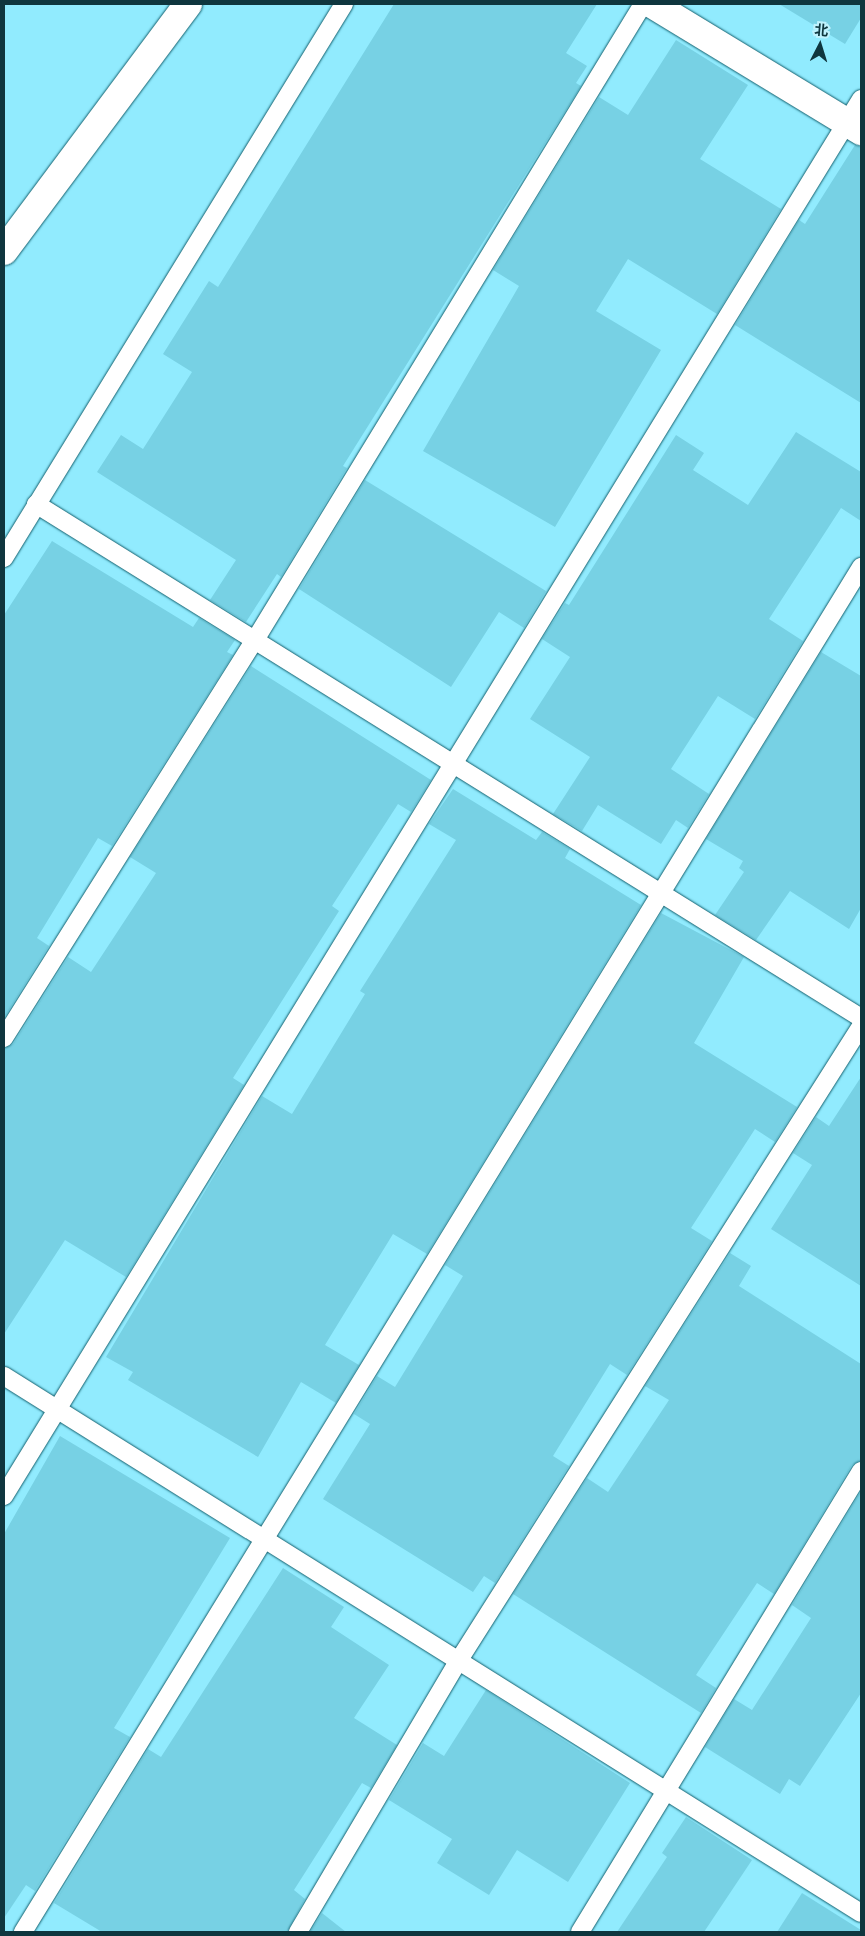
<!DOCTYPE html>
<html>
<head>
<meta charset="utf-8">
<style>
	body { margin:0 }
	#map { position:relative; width:865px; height:1936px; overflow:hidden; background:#91ebfe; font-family:"Source Serif 4","Noto Sans SC",serif }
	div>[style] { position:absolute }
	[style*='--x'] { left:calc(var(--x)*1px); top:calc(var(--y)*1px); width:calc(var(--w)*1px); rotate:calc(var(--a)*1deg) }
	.building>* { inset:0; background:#77d1e4 }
	.roads { filter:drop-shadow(0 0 1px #135f6d) drop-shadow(0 0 1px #135f6d) }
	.lane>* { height:18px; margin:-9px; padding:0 9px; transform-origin:9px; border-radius:9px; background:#fff }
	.street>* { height:28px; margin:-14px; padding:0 14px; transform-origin:14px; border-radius:14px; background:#fff }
	.secondary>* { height:28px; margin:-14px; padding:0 14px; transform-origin:14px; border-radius:14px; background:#fff }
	span { translate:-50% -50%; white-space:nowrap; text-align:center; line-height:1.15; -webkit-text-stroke:4.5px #bff2fd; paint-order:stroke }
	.frame { position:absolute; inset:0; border:5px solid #0f363e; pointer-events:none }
	.north { position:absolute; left:795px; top:20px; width:50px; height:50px; -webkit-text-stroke:4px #bff2fd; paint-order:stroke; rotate:5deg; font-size:14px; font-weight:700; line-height:20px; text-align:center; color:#0f363e }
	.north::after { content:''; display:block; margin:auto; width:18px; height:22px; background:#0f363e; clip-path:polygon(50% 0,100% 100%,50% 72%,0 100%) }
</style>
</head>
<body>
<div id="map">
	<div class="building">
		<div style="clip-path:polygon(394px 4px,597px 4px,566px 53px,587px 66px,576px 83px,581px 86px,343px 466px,347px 468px,281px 577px,277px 574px,246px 622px,210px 600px,236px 560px,97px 472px,121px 435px,143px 449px,192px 372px,163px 354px,209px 281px,218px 287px)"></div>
		<div style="clip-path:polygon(779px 4px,861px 4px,861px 18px,845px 44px)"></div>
		<div style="clip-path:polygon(676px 40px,748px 85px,700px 159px,781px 209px,717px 314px,628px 259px,596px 311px,661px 350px,555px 527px,423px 451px,519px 286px,493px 270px,599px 97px,628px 115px)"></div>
		<div style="clip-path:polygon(855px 145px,861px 147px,861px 403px,735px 325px,799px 220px,805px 224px)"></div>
		<div style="clip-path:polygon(796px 432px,861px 472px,861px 521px,841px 508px,769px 619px,803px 641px,755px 719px,718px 696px,671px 769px,709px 794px,688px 828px,676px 820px,661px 844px,598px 805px,582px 831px,553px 814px,590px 757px,530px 719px,570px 657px,542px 639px,565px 603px,569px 605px,676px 435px,704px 453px,693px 470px,748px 505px)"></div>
		<div style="clip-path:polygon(365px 480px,546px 591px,524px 628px,499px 612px,451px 687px,299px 589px)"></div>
		<div style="clip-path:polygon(52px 541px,193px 627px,199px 618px,235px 640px,227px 652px,233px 655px,112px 846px,98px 838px,37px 938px,49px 946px,4px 1018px,4px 615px)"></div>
		<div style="clip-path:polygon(821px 652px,861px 676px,861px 908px,849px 929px,790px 891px,756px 940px,715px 915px,744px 872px,739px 868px,743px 861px,706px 839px)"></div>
		<div style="clip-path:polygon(251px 666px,431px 780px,411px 812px,398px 804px,332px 906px,339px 911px,233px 1078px,244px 1085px,126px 1277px,65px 1240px,4px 1334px,4px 1049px,13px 1044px,68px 957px,91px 972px,156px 873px,130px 857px)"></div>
		<div style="clip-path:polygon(453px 789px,536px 840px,542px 832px,570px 849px,565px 858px,641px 905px,427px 1254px,393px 1234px,325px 1345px,359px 1365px,336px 1403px,301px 1382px,258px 1457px,128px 1380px,133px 1372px,106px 1357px,262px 1096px,292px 1114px,365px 994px,360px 991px,456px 840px,429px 824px)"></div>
		<div style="clip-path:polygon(661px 913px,744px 957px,694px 1043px,797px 1107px,775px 1142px,755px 1129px,691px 1228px,712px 1241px,627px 1375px,610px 1364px,553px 1456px,569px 1466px,495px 1583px,484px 1576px,473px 1592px,323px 1499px,370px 1424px,354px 1414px,377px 1376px,395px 1387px,463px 1276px,445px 1265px)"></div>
		<div style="clip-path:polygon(861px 1077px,861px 1286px,771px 1229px,812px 1165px,793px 1153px,816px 1117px,829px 1126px)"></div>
		<div style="clip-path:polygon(730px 1253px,751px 1266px,739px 1286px,861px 1364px,861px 1460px,852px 1465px,774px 1594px,757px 1583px,696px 1675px,716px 1688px,701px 1713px,513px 1594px,587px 1478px,608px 1492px,669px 1400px,645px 1386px)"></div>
		<div style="clip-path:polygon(60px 1436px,230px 1538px,114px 1728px,130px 1737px,35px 1891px,26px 1885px,4px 1918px,4px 1534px)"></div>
		<div style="clip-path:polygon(861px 1491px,861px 1693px,800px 1786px,789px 1779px,780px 1794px,705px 1747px,734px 1699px,752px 1710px,811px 1618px,792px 1605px)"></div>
		<div style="clip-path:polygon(283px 1568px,344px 1607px,331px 1627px,389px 1665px,354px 1718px,397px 1745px,371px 1788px,362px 1783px,294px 1890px,305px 1899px,287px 1932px,102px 1932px,54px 1903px,148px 1749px,161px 1757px)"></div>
		<div style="clip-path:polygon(486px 1690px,630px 1783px,568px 1882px,517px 1850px,489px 1895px,437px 1863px,452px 1839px,389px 1800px,423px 1743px,444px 1756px)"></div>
		<div style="clip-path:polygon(686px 1817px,752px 1860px,704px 1932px,617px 1932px,667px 1857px,662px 1853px)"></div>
		<div style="clip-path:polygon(802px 1893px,861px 1930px,861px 1932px,777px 1932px)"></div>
		<div style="clip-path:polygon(322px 1913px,346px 1932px,310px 1932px)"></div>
	</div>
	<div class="roads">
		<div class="lane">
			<div style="--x:36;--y:504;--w:972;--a:31.92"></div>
			<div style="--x:4;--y:558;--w:650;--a:-58.46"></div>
			<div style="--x:4;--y:1038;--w:471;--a:-57.8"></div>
			<div style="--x:255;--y:640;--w:745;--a:-58.61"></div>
			<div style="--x:4;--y:1376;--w:1011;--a:32.07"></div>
			<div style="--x:4;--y:1496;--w:1639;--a:-58.47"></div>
			<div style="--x:23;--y:1932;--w:1602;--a:-58.45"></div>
			<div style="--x:298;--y:1932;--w:316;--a:-59.4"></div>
			<div style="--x:459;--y:1660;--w:751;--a:-57.62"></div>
			<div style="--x:580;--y:1932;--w:540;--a:-58.64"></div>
		</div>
		<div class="street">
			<div style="--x:652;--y:4;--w:245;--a:31.3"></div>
		</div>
		<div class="secondary">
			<div style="--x:4;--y:251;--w:308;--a:-53.3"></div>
		</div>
	</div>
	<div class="frame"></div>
	<div class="north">北</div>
</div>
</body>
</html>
